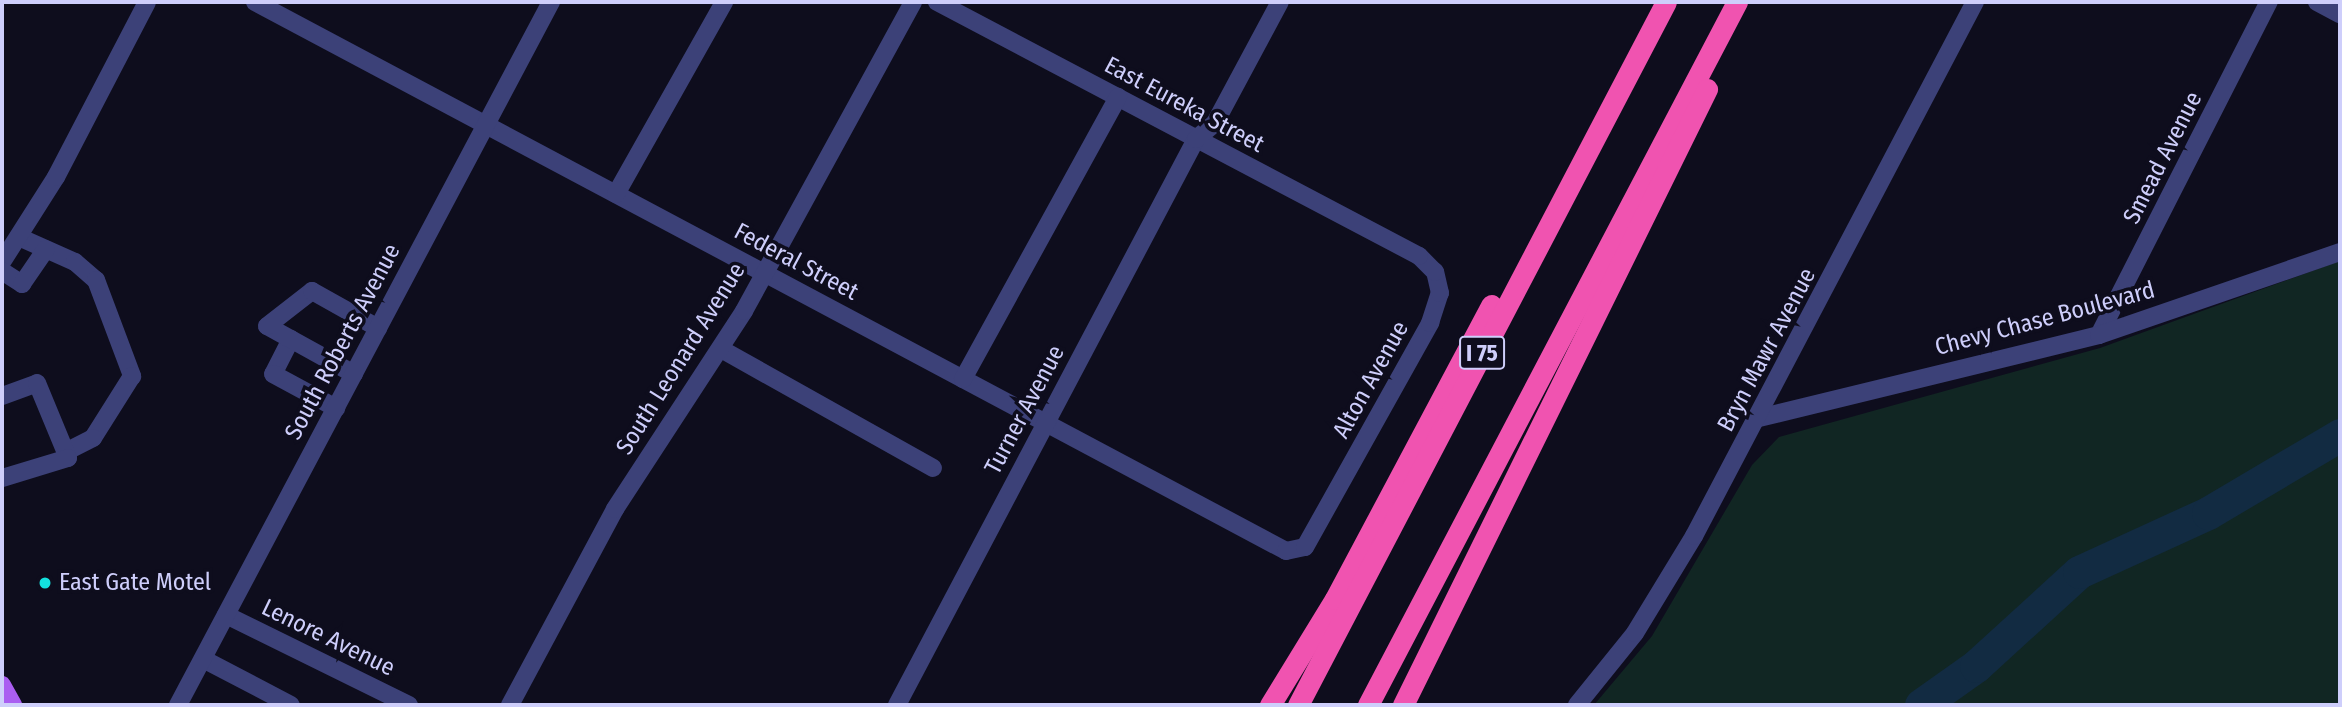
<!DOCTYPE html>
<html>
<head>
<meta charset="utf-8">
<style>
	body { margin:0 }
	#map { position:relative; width:2342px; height:707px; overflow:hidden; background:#0e0d1d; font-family:"Fira Sans Condensed",sans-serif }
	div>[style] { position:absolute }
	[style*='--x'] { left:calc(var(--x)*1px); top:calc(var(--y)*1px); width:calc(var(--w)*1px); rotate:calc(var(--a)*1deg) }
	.green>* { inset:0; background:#112623 }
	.river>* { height:33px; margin:-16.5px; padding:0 16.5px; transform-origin:16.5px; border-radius:16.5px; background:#122b42 }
	.minor>* { height:18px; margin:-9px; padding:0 9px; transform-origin:9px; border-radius:9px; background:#3c4178 }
	.major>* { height:18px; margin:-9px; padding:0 9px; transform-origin:9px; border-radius:9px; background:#aa5ef1 }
	.highway>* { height:21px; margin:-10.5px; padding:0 10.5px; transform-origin:10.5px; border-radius:10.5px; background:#f053b0 }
	.dots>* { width:19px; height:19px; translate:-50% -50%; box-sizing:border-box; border:4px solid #0e0d1d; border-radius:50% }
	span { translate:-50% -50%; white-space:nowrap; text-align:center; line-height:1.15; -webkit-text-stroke:7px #0e0d1d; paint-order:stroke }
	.shield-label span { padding:2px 5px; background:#0e0d1d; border:2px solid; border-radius:5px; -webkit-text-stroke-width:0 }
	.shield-label { font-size:23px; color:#cecefb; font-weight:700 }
	.street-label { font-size:24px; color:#cecefb }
	.poi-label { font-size:24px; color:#cecefb }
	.left { translate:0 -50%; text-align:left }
	.frame { position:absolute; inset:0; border:4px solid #cecefb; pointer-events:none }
</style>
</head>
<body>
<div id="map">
	<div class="green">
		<div style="clip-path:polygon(2340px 261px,2340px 705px,1594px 705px,1652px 636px,1752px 465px,1779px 437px,2100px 348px)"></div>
	</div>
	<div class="river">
		<div style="--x:1921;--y:705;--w:67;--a:-35.3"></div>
		<div style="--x:1976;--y:666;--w:139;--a:-42.4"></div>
		<div style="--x:2079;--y:572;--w:142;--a:-24.6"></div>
		<div style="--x:2208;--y:513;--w:153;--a:-30.6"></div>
	</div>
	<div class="minor">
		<div style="--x:255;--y:2;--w:1168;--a:28.03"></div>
		<div style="--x:1286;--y:551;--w:19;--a:-12"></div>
		<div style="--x:1305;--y:547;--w:257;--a:-60.8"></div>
		<div style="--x:1430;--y:323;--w:32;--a:-72"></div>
		<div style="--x:1440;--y:293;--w:22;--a:-103"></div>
		<div style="--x:1435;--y:272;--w:23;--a:-135"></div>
		<div style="--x:1419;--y:256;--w:545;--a:-152.21"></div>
		<div style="--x:2317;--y:2;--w:26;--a:28"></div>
		<div style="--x:616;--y:194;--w:220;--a:-60.6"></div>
		<div style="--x:21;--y:238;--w:59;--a:24"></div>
		<div style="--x:75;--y:262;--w:28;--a:41"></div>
		<div style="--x:96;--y:280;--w:103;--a:69.4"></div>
		<div style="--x:132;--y:376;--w:73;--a:122.2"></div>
		<div style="--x:93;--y:438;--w:31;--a:153"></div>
		<div style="--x:2;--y:262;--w:101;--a:-57.6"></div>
		<div style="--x:56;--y:177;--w:197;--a:-62.5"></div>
		<div style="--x:2;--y:271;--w:24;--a:33"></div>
		<div style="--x:22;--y:284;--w:42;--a:-55.6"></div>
		<div style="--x:2099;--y:335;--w:374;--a:-63"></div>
		<div style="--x:291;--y:339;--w:39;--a:117"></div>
		<div style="--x:273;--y:374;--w:72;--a:28.4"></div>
		<div style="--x:721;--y:349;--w:243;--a:29.3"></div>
		<div style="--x:354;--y:374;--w:99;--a:-151.1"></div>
		<div style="--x:267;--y:326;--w:57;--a:-37.9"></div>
		<div style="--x:312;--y:291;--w:76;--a:29.3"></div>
		<div style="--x:963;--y:379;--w:322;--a:-61.2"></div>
		<div style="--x:2;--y:396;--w:37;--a:-20"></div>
		<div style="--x:37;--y:383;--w:81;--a:67.5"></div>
		<div style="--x:68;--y:458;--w:69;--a:163.1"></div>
		<div style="--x:1759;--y:418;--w:350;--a:-13.7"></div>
		<div style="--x:2099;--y:335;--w:255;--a:-19"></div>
		<div style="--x:226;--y:615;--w:204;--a:26.2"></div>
		<div style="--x:203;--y:659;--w:99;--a:27.6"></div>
		<div style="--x:178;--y:705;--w:796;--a:-62.05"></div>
		<div style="--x:510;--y:705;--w:222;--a:-61.8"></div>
		<div style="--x:615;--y:509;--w:236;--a:-56.9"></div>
		<div style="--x:744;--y:311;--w:352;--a:-61.3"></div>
		<div style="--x:897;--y:705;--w:640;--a:-62.15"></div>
		<div style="--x:1196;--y:139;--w:25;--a:-40"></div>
		<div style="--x:1215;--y:123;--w:137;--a:-61.8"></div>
		<div style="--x:1577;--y:705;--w:92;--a:-51.1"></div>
		<div style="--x:1635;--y:633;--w:114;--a:-58.7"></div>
		<div style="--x:1694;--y:536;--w:603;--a:-62.25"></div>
	</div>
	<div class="major">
		<div style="--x:2;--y:685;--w:23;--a:61"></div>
	</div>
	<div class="highway">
		<div style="--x:1270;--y:705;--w:124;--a:-58.5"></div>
		<div style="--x:1335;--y:599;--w:333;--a:-62"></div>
		<div style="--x:1298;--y:705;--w:793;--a:-62.37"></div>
		<div style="--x:1368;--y:705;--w:794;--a:-62.31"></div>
		<div style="--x:1403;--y:705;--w:687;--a:-63.73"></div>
	</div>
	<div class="dots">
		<div style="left:45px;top:583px;background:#13e1df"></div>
	</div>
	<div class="shield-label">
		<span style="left:1482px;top:353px">I 75</span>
	</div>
	<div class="street-label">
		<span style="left:1184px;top:105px;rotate:28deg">East Eureka Street</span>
		<span style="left:2163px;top:158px;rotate:-63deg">Smead Avenue</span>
		<span style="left:796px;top:262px;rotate:28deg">Federal Street</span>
		<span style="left:2045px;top:319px;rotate:-15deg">Chevy Chase Boulevard</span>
		<span style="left:343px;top:342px;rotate:-62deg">South Roberts Avenue</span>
		<span style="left:1767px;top:350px;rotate:-62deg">Bryn Mawr Avenue</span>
		<span style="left:681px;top:359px;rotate:-58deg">South Leonard Avenue</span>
		<span style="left:1371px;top:380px;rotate:-61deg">Alton Avenue</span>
		<span style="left:1025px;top:410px;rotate:-62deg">Turner Avenue</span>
		<span style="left:328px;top:638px;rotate:26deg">Lenore Avenue</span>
	</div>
	<div class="poi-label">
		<span class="left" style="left:59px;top:583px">East Gate Motel</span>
	</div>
	<div class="frame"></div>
</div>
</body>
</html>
